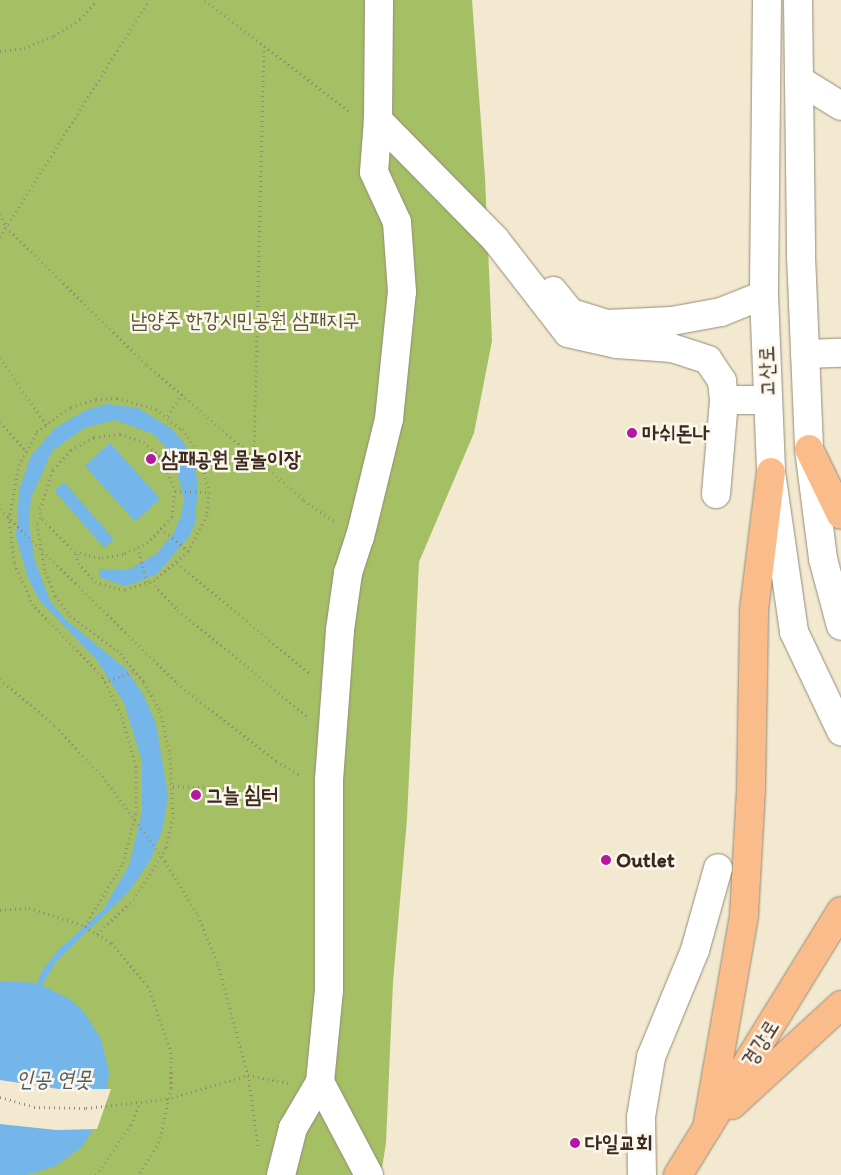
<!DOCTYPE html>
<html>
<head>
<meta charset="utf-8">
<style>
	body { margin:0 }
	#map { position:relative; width:841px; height:1175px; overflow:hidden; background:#f2e9d0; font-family:Itim,"Poor Story",sans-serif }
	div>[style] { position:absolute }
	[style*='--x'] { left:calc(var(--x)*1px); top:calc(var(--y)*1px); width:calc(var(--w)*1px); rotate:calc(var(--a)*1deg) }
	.green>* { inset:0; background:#a5bf65 }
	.water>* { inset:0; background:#74b6e9; transform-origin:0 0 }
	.pier>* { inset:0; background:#f2e9d0 }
	.path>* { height:3px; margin-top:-1.5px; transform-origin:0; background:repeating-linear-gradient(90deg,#968a77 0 1px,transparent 0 5px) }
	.roads { filter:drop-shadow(0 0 1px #968a77) drop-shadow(0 0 1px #968a77) }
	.minor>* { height:28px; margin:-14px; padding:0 14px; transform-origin:14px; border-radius:14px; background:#fff }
	.major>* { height:28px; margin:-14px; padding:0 14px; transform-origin:14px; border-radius:14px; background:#f9bc8a }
	.dots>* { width:14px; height:14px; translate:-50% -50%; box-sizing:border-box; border:2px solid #fbf7ec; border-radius:50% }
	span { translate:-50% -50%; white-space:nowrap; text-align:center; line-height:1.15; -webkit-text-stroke:5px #fbf7ec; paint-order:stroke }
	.park-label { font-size:21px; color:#5b5733 }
	.street-label { font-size:21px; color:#3b2a1e }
	.poi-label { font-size:21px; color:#3b2a1e; font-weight:700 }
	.left { translate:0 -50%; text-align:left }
	.water-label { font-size:22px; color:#4f5b65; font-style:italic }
</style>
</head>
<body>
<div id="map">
	<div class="green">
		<div style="clip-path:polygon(0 0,472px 0,485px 177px,492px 341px,474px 433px,419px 562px,407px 819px,393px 982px,386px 1143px,381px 1175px,0 1175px)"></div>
	</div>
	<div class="water">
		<div style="clip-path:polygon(107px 404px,138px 408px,172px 429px,184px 443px,195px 466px,198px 486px,195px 523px,189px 537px,157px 574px,138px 582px,124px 586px,99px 577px,99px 569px,128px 570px,156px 554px,173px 534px,181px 516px,184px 498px,172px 454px,153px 434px,115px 420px,84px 428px,52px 451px,31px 498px,29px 522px,34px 558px,50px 601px,65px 619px,127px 670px,144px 696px,156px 724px,168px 795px,163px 827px,151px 859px,130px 890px,56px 962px,42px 985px,71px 1000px,83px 1011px,101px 1039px,109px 1071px,106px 1104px,100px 1119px,82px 1147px,56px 1166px,27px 1175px,0 1175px,0 981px,37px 983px,42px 971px,57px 951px,103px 910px,129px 865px,142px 812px,142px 761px,124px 703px,96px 659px,40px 601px,28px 578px,16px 537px,19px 490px,31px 456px,55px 428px,86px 410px)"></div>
		<div style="left:110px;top:443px;width:75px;height:34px;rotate:48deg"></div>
		<div style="left:64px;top:482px;width:76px;height:13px;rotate:49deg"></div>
	</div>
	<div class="pier">
		<div style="clip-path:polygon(0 1080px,59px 1089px,111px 1089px,97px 1129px,56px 1130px,0 1124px)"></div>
	</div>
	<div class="path">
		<div style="--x:205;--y:0;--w:185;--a:37.7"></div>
		<div style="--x:0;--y:51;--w:24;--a:-7"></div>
		<div style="--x:24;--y:48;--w:32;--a:-22"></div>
		<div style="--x:54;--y:36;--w:31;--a:-33"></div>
		<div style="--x:80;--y:19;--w:25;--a:-48"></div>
		<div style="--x:0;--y:214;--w:14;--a:65"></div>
		<div style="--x:6;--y:227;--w:197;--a:44.4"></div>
		<div style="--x:147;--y:365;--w:207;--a:40.7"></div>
		<div style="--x:304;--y:500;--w:37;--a:35"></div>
		<div style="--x:0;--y:237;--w:280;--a:-57.8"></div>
		<div style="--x:0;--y:358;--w:82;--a:55"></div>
		<div style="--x:168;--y:416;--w:26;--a:-58"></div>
		<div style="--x:0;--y:422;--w:39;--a:48"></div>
		<div style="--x:254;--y:456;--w:408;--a:-88.6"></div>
		<div style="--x:175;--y:491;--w:34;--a:2"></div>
		<div style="--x:0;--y:509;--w:248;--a:44.5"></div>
		<div style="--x:177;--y:683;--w:126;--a:38.2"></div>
		<div style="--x:276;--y:761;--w:30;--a:30"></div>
		<div style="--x:41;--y:518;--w:9;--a:-96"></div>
		<div style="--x:40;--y:509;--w:42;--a:-72"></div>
		<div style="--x:53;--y:469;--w:26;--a:-47"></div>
		<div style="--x:71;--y:450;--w:26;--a:-29"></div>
		<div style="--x:94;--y:437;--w:26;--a:-7"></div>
		<div style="--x:120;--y:434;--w:25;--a:18"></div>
		<div style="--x:144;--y:442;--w:24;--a:42"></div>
		<div style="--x:162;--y:458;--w:35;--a:68"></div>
		<div style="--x:175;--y:491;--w:26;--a:97"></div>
		<div style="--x:172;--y:517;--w:35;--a:134"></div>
		<div style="--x:148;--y:542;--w:28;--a:154"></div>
		<div style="--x:123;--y:554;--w:23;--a:170"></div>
		<div style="--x:100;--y:558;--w:25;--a:-166"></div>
		<div style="--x:161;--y:528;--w:35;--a:40"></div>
		<div style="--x:138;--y:547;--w:38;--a:76"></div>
		<div style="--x:177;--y:563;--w:172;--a:39.8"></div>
		<div style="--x:151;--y:582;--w:39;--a:46"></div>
		<div style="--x:178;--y:610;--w:166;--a:39.4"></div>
		<div style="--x:0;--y:679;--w:72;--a:40.5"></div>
		<div style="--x:55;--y:726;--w:69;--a:46.8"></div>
		<div style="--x:102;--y:776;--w:106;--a:53.5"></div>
		<div style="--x:165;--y:861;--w:63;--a:58.6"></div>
		<div style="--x:198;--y:915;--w:53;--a:67.8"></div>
		<div style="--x:218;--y:964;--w:115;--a:74.9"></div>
		<div style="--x:248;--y:1075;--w:72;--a:82"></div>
		<div style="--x:104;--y:682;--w:32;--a:-20"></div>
		<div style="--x:173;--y:786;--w:54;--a:2.1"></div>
		<div style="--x:0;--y:910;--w:29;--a:-4"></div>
		<div style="--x:29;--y:908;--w:59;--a:17.8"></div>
		<div style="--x:85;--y:926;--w:31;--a:33"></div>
		<div style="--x:111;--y:943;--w:57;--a:49.3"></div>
		<div style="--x:148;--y:986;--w:70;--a:70.8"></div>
		<div style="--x:171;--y:1052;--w:36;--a:90"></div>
		<div style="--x:171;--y:1088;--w:55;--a:102.5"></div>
		<div style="--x:159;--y:1142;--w:39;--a:122"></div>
		<div style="--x:85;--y:926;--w:74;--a:-58.9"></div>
		<div style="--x:123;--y:863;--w:53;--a:-75.7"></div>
		<div style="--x:136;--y:812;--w:46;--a:-90"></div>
		<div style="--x:136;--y:766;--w:54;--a:-106.1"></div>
		<div style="--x:121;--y:714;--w:42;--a:-116.6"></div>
		<div style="--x:102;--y:676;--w:99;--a:-134.2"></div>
		<div style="--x:33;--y:605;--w:47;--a:-113.8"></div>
		<div style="--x:14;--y:562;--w:43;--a:-96.6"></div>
		<div style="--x:9;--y:519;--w:55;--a:-79.5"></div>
		<div style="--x:19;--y:465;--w:38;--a:-61"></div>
		<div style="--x:37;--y:432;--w:42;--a:-36.3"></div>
		<div style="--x:71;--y:407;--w:26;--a:-18"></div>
		<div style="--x:96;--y:399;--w:21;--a:-3"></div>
		<div style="--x:117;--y:398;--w:41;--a:15.8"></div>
		<div style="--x:156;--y:409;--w:33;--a:38"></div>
		<div style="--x:182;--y:429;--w:29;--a:55"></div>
		<div style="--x:199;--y:453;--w:40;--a:75.6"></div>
		<div style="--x:209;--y:492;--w:23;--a:95"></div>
		<div style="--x:207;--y:515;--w:41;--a:117.8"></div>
		<div style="--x:188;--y:551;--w:44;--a:138.7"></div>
		<div style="--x:155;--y:580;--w:32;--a:162"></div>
		<div style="--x:125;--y:590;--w:30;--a:-165"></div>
		<div style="--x:96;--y:582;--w:25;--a:-133"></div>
		<div style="--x:79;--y:564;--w:13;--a:-108"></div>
		<div style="--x:75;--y:552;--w:48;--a:-135"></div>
		<div style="--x:41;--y:518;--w:7;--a:124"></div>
		<div style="--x:37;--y:524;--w:49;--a:80.5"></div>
		<div style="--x:45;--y:572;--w:26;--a:67"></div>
		<div style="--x:55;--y:596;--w:24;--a:52"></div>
		<div style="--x:70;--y:615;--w:59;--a:36.7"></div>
		<div style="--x:117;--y:650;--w:42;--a:49.8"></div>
		<div style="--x:144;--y:682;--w:33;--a:61"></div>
		<div style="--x:160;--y:711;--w:43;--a:76.6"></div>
		<div style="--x:170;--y:753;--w:64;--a:87.3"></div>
		<div style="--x:173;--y:817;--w:32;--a:103"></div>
		<div style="--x:166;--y:848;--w:60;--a:122.1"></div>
		<div style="--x:134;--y:899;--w:51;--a:136.6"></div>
		<div style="--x:0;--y:1097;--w:35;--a:16"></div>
		<div style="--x:34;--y:1107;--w:52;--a:1.1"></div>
		<div style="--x:86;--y:1108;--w:81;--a:-6.3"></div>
		<div style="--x:167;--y:1099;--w:84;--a:-16.5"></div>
		<div style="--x:248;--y:1075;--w:41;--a:11.3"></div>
		<div style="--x:96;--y:1175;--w:61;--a:-55"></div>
		<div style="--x:131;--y:1125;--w:25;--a:-69"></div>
	</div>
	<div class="roads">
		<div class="minor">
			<div style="--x:767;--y:0;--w:295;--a:90.6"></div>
			<div style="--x:764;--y:295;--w:177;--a:87.7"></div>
			<div style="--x:771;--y:472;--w:162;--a:81.8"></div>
			<div style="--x:794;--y:632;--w:110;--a:64.6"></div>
			<div style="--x:798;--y:0;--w:256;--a:89.3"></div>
			<div style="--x:801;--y:256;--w:193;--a:87.6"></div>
			<div style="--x:809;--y:449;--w:111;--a:82.7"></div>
			<div style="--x:823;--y:559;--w:69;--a:75"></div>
			<div style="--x:799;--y:80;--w:49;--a:31.8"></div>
			<div style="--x:378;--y:120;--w:167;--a:45.5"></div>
			<div style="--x:495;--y:239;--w:119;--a:52.2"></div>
			<div style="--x:568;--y:333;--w:50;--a:12.7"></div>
			<div style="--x:617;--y:344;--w:55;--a:4.2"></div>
			<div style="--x:672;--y:348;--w:38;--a:18"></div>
			<div style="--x:708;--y:360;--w:25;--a:56"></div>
			<div style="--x:722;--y:381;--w:19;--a:84"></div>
			<div style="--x:553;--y:291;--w:28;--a:51"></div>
			<div style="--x:571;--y:313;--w:38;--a:17"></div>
			<div style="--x:607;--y:324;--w:65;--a:-2.6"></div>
			<div style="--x:672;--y:321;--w:50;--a:-10.4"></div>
			<div style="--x:721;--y:312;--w:46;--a:-21.6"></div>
			<div style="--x:805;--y:354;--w:36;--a:-2"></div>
			<div style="--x:716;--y:494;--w:94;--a:-85.1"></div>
			<div style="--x:724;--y:400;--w:44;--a:0"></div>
			<div style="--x:281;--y:1175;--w:49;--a:-75.7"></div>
			<div style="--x:293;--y:1128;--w:53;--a:-59.6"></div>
			<div style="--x:369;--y:1175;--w:105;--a:-117.8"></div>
			<div style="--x:320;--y:1082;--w:92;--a:-84.4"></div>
			<div style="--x:329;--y:990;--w:210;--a:-90"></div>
			<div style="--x:329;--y:780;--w:150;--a:-85.8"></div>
			<div style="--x:340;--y:630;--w:58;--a:-82"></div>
			<div style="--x:348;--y:573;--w:38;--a:-72"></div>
			<div style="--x:360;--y:537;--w:122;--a:-76.2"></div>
			<div style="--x:389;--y:419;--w:128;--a:-84.2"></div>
			<div style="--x:402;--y:292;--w:70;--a:-94.1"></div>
			<div style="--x:397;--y:222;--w:55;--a:-114.7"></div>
			<div style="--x:374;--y:172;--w:52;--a:-85.6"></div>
			<div style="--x:378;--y:120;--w:120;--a:-89.5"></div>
			<div style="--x:642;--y:1175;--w:58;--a:-91"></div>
			<div style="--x:641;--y:1117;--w:61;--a:-80.5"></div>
			<div style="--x:651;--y:1057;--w:116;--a:-67.6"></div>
			<div style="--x:695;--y:950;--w:85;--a:-74.3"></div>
		</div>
		<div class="major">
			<div style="--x:809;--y:449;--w:73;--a:64.1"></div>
			<div style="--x:732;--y:1105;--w:148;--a:-42.5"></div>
			<div style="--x:707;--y:1128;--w:216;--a:-80.1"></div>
			<div style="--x:744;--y:915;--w:126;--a:-86.8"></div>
			<div style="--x:751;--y:789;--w:179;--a:-89"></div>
			<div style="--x:754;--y:610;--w:139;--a:-83"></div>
			<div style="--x:678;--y:1175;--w:310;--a:-58.3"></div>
		</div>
	</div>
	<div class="dots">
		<div style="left:632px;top:433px;background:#b5179e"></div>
		<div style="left:151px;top:459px;background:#b5179e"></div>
		<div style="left:196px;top:795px;background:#b5179e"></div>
		<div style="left:606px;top:860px;background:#b5179e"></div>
		<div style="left:575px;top:1143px;background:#b5179e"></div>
	</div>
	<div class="park-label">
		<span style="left:245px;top:320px">남양주 한강시민공원 삼패지구</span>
	</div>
	<div class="street-label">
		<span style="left:767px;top:371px;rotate:-92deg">고산로</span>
		<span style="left:760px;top:1043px;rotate:-58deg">경강로</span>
	</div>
	<div class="poi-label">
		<span class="left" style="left:642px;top:433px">마쉬돈나</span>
		<span class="left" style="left:161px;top:459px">삼패공원 물놀이장</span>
		<span class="left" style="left:206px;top:795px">그늘 쉼터</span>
		<span class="left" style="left:616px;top:860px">Outlet</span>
		<span class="left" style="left:585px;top:1143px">다일교회</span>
	</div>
	<div class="water-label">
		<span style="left:54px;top:1079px">인공 연못</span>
	</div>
</div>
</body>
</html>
